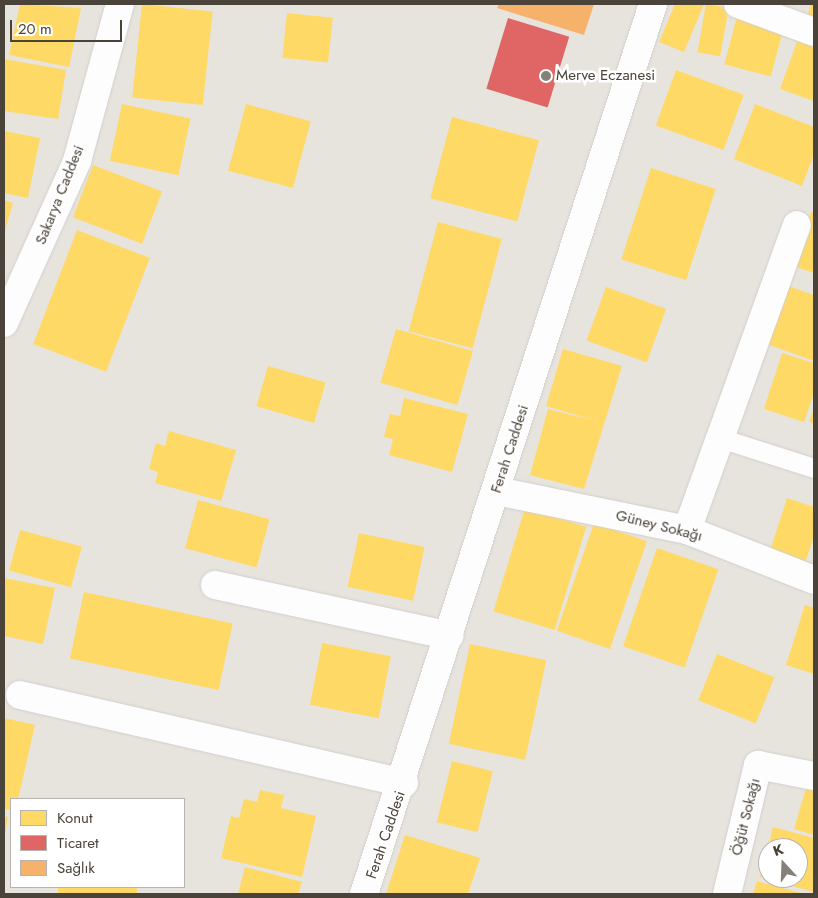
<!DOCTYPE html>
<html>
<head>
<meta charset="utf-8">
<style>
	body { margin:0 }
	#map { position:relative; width:818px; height:898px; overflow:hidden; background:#f3f1ef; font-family:Jost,sans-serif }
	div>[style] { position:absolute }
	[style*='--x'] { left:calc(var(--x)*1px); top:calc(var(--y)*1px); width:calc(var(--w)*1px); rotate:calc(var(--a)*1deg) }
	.residential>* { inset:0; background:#e7e3dd }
	.homes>* { inset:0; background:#ffd966; transform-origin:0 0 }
	.shops>* { inset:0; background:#e06666; transform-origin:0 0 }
	.health>* { inset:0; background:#f6b26b }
	.roads { filter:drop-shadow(0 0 1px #d1cfcc) drop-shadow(0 0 1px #d1cfcc) }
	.lane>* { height:19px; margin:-9.5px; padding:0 9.5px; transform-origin:9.5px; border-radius:9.5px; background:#fdfdfd }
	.street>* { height:28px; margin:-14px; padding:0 14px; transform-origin:14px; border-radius:14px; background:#fdfdfd }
	.dots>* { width:14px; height:14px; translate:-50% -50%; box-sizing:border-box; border:2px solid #fff; border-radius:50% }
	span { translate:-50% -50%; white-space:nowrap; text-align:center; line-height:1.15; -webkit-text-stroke:5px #fff; paint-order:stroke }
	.poi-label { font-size:15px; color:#4a433a }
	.left { translate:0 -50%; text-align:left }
	.street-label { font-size:15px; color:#4a433a }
	.frame { position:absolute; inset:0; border:5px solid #4a433a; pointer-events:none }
	.legend { position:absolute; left:10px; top:798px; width:175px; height:90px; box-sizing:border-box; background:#fff; border:1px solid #b7b4b0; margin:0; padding:6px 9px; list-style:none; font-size:15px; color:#4a433a }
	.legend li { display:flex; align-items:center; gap:10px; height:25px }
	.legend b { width:25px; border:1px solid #b7b4b0 }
	.north { position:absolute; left:758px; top:838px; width:50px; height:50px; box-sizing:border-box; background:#fff; border:1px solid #b7b4b0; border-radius:50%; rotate:340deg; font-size:14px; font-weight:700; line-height:20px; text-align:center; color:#4a433a }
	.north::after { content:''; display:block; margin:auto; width:18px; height:22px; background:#858079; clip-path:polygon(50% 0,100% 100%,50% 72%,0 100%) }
	.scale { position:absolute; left:10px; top:20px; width:112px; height:22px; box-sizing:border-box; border:2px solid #4a433a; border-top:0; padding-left:6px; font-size:15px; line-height:18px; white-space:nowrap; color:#4a433a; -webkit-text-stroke:4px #fff; paint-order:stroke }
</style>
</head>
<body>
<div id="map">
	<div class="residential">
		<div style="clip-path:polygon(evenodd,4px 4px,814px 4px,814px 894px,4px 894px,4px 4px,11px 799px,184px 799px,184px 887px,11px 887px,11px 799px,4px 4px,768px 848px,798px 848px,798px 878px,768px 878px,768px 848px)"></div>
	</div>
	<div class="homes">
		<div style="clip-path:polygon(20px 4px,81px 8px,69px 67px,9px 55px)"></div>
		<div style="left:142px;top:4px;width:71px;height:94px;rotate:6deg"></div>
		<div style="clip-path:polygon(675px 4px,704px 4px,684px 52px,659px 42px)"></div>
		<div style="left:706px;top:4px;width:23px;height:49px;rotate:10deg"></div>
		<div style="clip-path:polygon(811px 4px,814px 4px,814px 20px,807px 18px)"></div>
		<div style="left:287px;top:13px;width:46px;height:45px;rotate:6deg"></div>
		<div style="left:738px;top:13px;width:48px;height:53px;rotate:15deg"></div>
		<div style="clip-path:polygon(799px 36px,814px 42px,814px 101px,780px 89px)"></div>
		<div style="clip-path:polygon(4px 59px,66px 70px,58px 119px,4px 111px)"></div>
		<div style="left:676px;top:70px;width:72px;height:59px;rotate:20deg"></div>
		<div style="left:122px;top:104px;width:70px;height:58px;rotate:12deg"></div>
		<div style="left:246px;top:104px;width:67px;height:69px;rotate:15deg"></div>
		<div style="clip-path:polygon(755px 104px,814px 127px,814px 154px,802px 186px,734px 159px)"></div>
		<div style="left:452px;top:117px;width:90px;height:84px;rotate:15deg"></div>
		<div style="clip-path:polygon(4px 131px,40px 138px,28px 198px,4px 193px)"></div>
		<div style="left:93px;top:165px;width:74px;height:56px;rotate:21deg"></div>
		<div style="left:651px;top:168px;width:68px;height:96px;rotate:18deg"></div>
		<div style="clip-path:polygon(4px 200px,13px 203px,4px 234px)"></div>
		<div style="clip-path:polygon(811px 212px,814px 213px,814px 273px,793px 266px)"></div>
		<div style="left:438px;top:222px;width:66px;height:113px;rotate:15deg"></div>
		<div style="left:77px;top:230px;width:78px;height:122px;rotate:21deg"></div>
		<div style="clip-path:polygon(788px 286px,814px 295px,814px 361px,767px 344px)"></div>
		<div style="left:606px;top:287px;width:64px;height:57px;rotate:20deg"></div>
		<div style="left:396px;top:329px;width:80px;height:56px;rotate:16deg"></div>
		<div style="clip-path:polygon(563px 349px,622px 366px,584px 489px,530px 475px,548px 409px,596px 421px,546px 406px)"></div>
		<div style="clip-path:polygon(782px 353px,814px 363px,814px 393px,804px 422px,764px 409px)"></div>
		<div style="left:268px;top:366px;width:60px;height:42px;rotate:16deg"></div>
		<div style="clip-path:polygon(404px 398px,468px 414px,452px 472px,389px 455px,393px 439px,384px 437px,390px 414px,400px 416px)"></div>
		<div style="clip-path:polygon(814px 409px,814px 424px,809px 421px)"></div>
		<div style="clip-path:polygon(169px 431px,236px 450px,221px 501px,155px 483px,158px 472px,149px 469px,156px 443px,165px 446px)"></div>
		<div style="clip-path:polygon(787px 498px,814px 507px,814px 536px,803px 569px,768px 557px)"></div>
		<div style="left:198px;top:500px;width:74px;height:50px;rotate:15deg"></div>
		<div style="left:525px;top:508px;width:64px;height:108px;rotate:17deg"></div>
		<div style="left:594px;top:523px;width:56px;height:114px;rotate:19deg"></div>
		<div style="left:20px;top:530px;width:64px;height:42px;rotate:15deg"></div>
		<div style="left:359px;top:533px;width:67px;height:55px;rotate:12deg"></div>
		<div style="left:657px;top:548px;width:65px;height:104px;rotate:19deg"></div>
		<div style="clip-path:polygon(4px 578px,55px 588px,43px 644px,4px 636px)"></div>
		<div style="left:84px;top:592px;width:152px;height:68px;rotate:12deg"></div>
		<div style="clip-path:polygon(805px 605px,814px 608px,814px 674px,786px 665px)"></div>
		<div style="left:322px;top:643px;width:70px;height:63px;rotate:11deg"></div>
		<div style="left:470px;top:644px;width:78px;height:102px;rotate:12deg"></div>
		<div style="left:717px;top:654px;width:62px;height:50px;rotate:22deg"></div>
		<div style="clip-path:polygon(4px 718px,35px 725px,18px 799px,11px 799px,11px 810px,4px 809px)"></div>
		<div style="left:452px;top:761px;width:42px;height:63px;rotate:14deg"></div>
		<div style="clip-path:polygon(806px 788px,814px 791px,814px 835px,794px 829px)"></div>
		<div style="clip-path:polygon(260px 790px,284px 795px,281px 808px,316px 816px,302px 877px,221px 858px,231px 816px,239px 818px,244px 799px,257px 802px)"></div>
		<div style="clip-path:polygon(4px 816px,8px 817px,5px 835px,4px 835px)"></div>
		<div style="clip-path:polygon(773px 827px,814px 838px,814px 892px,760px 877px,767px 850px,768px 878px,798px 878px,798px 848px,768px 848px)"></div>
		<div style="clip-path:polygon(405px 835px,480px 858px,468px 894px,386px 894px)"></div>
		<div style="clip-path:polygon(245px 867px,302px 882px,298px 894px,238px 894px)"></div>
		<div style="clip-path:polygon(757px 881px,804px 894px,753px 894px)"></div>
		<div style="left:58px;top:887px;width:79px;height:7px"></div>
	</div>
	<div class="shops">
		<div style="left:508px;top:18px;width:64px;height:74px;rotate:17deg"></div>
	</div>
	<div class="health">
		<div style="clip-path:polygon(499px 4px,594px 4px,584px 35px,497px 8px)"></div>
	</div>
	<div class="roads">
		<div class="lane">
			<div style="--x:720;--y:438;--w:99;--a:17.7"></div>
		</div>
		<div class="street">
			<div style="--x:738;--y:4;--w:81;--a:20.2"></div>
			<div style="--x:4;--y:323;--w:178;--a:-65.7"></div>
			<div style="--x:77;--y:161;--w:163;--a:-74.7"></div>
			<div style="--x:497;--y:491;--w:194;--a:11.6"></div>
			<div style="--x:687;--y:530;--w:136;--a:21.5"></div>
			<div style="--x:687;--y:530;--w:324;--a:-70.2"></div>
			<div style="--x:215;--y:585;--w:240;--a:12.2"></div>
			<div style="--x:20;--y:695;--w:394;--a:12.9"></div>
			<div style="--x:364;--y:894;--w:936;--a:-72.01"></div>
			<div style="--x:727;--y:894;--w:133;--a:-76.5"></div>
			<div style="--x:758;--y:765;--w:57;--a:11.1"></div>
		</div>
	</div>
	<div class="dots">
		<div style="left:546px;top:76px;background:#858079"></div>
	</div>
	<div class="poi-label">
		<span class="left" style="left:556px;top:76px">Merve Eczanesi</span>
	</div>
	<div class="street-label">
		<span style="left:60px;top:195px;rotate:-68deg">Sakarya Caddesi</span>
		<span style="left:510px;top:449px;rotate:-72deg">Ferah Caddesi</span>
		<span style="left:659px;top:526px;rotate:14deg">Güney Sokağı</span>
		<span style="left:746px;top:817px;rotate:-76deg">Öğüt Sokağı</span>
		<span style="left:386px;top:835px;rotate:-71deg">Ferah Caddesi</span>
	</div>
	<div class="frame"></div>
	<ul class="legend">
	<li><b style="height:14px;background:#ffd966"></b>Konut</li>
	<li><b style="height:14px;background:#e06666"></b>Ticaret</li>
	<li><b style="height:14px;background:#f6b26b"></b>Sağlık</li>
	</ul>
	<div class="north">K</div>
	<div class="scale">20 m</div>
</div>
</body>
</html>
